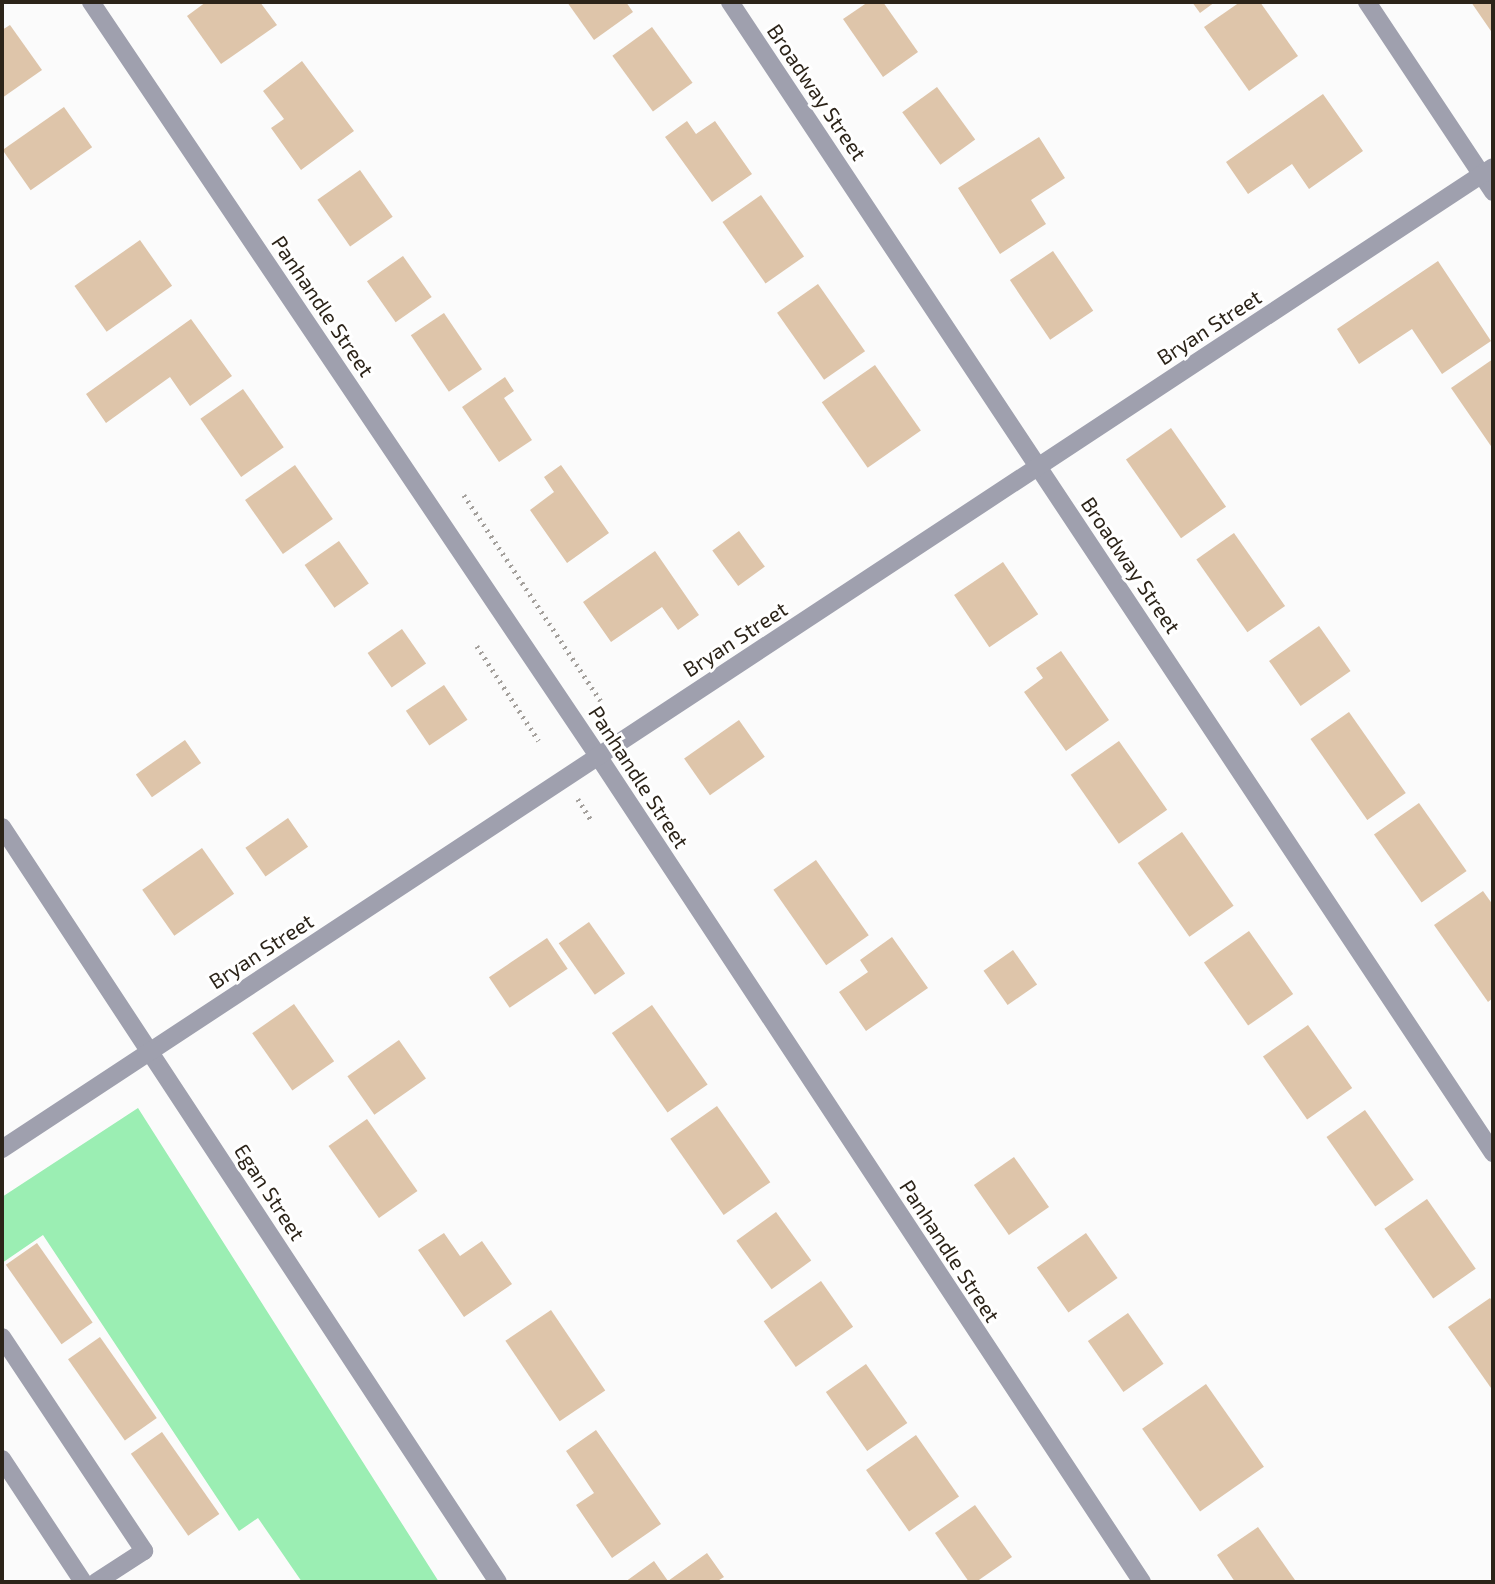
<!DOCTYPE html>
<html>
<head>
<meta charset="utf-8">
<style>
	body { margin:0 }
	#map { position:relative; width:1495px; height:1584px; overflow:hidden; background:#fbfbfb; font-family:"Exo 2",sans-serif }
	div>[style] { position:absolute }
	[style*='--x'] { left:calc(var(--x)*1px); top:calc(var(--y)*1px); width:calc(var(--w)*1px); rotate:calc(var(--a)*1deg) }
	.green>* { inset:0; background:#9beeb3 }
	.building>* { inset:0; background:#dec5aa; transform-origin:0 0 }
	.path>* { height:4.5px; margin-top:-2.25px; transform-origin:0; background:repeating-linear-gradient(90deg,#a4a09c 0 2px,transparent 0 7px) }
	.service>* { height:18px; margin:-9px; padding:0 9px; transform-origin:9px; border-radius:9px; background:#9fa0ae }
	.minor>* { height:18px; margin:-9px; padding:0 9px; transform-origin:9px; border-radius:9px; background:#9fa0ae }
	span { translate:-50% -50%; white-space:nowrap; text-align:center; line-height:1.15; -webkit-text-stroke:6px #fff; paint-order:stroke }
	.street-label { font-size:21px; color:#2c2419 }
	.frame { position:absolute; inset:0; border:4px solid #2c2419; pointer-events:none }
</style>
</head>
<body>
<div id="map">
	<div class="green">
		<div style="clip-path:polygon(138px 1108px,439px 1582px,302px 1582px,258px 1518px,239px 1531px,43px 1235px,2px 1263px,2px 1197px)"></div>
	</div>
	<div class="building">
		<div style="clip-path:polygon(206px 2px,260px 2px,277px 25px,221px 64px,187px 16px)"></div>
		<div style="clip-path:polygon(567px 2px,626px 2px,633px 12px,594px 40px)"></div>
		<div style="clip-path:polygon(868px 2px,883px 2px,918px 52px,883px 77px,843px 19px)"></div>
		<div style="clip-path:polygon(1192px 2px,1215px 2px,1200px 13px)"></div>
		<div style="clip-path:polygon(1240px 2px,1260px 2px,1298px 56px,1249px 91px,1204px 27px)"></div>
		<div style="clip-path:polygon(1471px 2px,1493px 2px,1493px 34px)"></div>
		<div style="clip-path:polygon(10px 25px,42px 70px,2px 98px,2px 30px)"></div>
		<div style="left:652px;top:27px;width:69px;height:49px;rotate:54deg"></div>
		<div style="clip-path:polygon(302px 61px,354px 131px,301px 170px,271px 128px,284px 119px,263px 91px)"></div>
		<div style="left:937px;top:87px;width:65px;height:43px;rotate:54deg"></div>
		<div style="clip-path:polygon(1323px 94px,1363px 151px,1309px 189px,1292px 164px,1248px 194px,1226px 162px)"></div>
		<div style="left:64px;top:107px;width:49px;height:75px;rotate:55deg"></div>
		<div style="clip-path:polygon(687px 121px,696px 134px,715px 121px,752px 174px,712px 202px,665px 137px)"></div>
		<div style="clip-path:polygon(1039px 137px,1065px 178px,1031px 200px,1046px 224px,1000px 254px,958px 188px)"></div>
		<div style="left:360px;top:170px;width:57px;height:52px;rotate:55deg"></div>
		<div style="left:761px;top:195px;width:75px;height:47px;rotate:55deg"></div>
		<div style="left:140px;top:240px;width:56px;height:80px;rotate:55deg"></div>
		<div style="left:1053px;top:251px;width:72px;height:52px;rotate:56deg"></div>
		<div style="left:403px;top:256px;width:50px;height:44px;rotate:55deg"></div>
		<div style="clip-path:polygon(1438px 261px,1491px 341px,1442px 374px,1412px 329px,1359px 364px,1337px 329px)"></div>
		<div style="left:818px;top:284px;width:82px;height:50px;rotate:55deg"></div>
		<div style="left:444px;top:313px;width:68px;height:40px;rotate:56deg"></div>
		<div style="clip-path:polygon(191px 319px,232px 376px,190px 406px,170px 377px,106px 423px,86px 394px)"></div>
		<div style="clip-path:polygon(1493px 359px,1493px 449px,1451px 388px)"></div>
		<div style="left:875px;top:365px;width:80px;height:65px;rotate:55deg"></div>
		<div style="clip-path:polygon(505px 377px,514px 391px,504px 398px,532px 440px,499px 462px,462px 407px)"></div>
		<div style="left:243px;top:389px;width:71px;height:52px;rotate:55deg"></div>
		<div style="left:1171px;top:428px;width:96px;height:55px;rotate:55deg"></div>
		<div style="left:295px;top:465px;width:66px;height:61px;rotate:55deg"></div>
		<div style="clip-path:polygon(561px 465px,609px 533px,567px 563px,530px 510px,554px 492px,544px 477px)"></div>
		<div style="left:739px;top:531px;width:44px;height:33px;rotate:54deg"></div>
		<div style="left:1234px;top:533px;width:89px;height:46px;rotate:55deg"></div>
		<div style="left:339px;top:541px;width:52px;height:42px;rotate:55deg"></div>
		<div style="clip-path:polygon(655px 551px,699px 615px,678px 630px,662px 607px,611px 642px,583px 602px)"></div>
		<div style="left:1003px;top:562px;width:63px;height:59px;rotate:56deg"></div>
		<div style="left:1319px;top:626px;width:55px;height:61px;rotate:55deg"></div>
		<div style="left:402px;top:629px;width:42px;height:42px;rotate:55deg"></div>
		<div style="clip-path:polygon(1061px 651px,1109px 720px,1066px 751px,1024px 692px,1043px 678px,1036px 668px)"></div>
		<div style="left:444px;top:685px;width:42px;height:46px;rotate:56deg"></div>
		<div style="left:1349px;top:712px;width:99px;height:47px;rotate:55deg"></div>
		<div style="left:739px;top:720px;width:45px;height:67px;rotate:55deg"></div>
		<div style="left:185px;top:740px;width:28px;height:60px;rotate:55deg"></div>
		<div style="left:1119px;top:741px;width:84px;height:59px;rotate:55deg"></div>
		<div style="left:1419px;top:803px;width:83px;height:55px;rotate:55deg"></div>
		<div style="left:288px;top:818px;width:35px;height:52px;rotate:55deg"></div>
		<div style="left:1182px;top:832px;width:90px;height:54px;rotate:55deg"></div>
		<div style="left:202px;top:848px;width:56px;height:73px;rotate:55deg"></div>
		<div style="left:816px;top:860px;width:92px;height:52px;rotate:55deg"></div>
		<div style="clip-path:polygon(1483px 891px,1493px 905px,1493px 998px,1488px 1002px,1434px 925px)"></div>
		<div style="left:589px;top:922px;width:63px;height:37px;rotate:55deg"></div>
		<div style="left:1249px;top:931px;width:77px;height:55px;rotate:55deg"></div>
		<div style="clip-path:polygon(892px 937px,928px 988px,866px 1031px,839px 992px,868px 972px,860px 960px)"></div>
		<div style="left:547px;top:938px;width:37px;height:70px;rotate:56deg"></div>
		<div style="left:1013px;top:950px;width:42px;height:36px;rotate:55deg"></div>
		<div style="left:294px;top:1004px;width:70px;height:51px;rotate:55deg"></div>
		<div style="left:652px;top:1005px;width:97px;height:49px;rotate:55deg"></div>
		<div style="left:1308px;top:1025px;width:77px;height:55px;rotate:55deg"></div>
		<div style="left:399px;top:1040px;width:47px;height:63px;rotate:55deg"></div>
		<div style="left:717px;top:1106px;width:93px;height:57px;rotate:55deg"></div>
		<div style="left:1365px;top:1110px;width:85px;height:47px;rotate:55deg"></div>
		<div style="left:367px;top:1119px;width:88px;height:47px;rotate:55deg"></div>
		<div style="left:1014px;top:1157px;width:61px;height:49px;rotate:55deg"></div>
		<div style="left:1427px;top:1199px;width:85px;height:52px;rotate:55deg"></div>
		<div style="left:776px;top:1212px;width:60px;height:49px;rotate:54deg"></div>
		<div style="clip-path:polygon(444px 1233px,460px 1256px,482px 1241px,512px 1284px,464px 1317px,418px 1250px)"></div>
		<div style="left:1086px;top:1233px;width:55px;height:60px;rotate:55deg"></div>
		<div style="left:37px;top:1243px;width:97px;height:38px;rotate:55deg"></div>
		<div style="left:821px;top:1281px;width:56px;height:70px;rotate:55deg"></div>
		<div style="clip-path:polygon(1490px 1298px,1493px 1302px,1491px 1388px,1448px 1327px)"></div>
		<div style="left:551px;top:1310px;width:97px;height:55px;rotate:56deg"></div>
		<div style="left:1128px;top:1313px;width:62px;height:49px;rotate:55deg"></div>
		<div style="left:100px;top:1337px;width:99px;height:39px;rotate:55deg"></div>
		<div style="left:866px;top:1364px;width:72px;height:49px;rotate:55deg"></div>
		<div style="left:1206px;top:1384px;width:101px;height:78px;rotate:55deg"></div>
		<div style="clip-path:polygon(596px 1430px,661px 1524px,612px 1558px,576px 1505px,594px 1493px,566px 1451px)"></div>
		<div style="left:162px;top:1432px;width:100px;height:38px;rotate:55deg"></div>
		<div style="left:916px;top:1435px;width:75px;height:61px;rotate:55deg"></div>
		<div style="clip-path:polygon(975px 1505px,1012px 1557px,976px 1582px,969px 1582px,935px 1533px)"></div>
		<div style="clip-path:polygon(1258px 1527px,1295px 1580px,1292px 1582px,1235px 1582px,1217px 1555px)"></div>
		<div style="clip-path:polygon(707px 1553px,724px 1577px,716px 1582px,625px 1582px,654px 1561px,668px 1581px)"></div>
	</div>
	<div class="path">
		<div style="--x:464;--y:495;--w:247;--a:56.4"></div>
		<div style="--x:477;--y:646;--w:113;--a:56.9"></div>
		<div style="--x:578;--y:799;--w:25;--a:58"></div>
	</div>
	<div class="service">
		<div style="--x:2;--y:1337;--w:257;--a:56.4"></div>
		<div style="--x:144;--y:1551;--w:57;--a:147.1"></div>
		<div style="--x:2;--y:1459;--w:147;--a:56.6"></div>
	</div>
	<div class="minor">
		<div style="--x:91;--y:2;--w:909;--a:56.08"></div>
		<div style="--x:598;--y:756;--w:989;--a:56.63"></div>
		<div style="--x:730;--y:2;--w:1381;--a:56.46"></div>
		<div style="--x:1367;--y:2;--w:228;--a:56.4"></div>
		<div style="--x:2;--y:827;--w:903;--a:56.7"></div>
		<div style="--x:2;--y:1149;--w:1785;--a:-33.37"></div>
	</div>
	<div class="street-label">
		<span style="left:817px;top:92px;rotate:56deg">Broadway Street</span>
		<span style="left:323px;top:306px;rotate:56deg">Panhandle Street</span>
		<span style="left:1209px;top:327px;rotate:-33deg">Bryan Street</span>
		<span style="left:1131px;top:565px;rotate:56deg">Broadway Street</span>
		<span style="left:735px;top:639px;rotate:-33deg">Bryan Street</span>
		<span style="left:639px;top:777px;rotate:57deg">Panhandle Street</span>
		<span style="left:261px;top:951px;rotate:-33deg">Bryan Street</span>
		<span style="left:270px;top:1192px;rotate:57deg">Egan Street</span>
		<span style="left:950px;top:1251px;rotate:57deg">Panhandle Street</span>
	</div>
	<div class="frame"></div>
</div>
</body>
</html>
